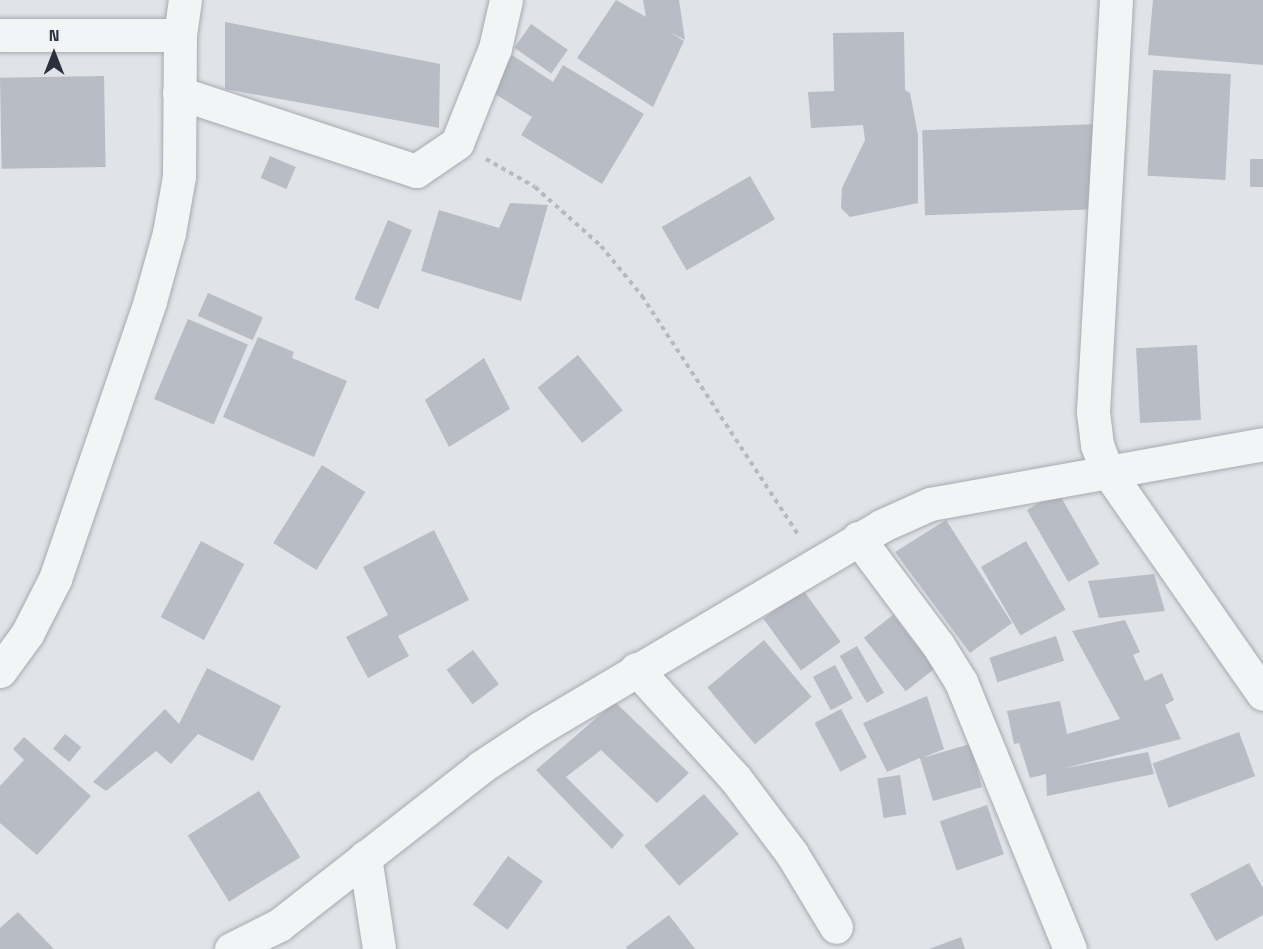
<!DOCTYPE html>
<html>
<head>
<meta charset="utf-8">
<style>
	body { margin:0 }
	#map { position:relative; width:1263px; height:949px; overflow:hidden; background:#e0e3e7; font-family:"Space Grotesk",sans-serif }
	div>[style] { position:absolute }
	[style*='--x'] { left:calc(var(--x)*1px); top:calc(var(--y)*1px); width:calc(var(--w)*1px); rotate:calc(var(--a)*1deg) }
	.building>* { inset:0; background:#b8bcc4; transform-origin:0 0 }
	.path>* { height:4px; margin-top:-2px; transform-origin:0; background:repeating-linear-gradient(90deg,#b6babe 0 4.5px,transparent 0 9px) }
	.roads { filter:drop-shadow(0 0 2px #a6aab1) drop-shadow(0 0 2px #a6aab1) }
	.minor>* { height:33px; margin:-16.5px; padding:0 16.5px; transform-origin:16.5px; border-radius:16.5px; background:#f2f4f6 }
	span { translate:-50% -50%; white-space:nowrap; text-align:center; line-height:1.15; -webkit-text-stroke:5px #eff2f5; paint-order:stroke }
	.north { position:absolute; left:24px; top:24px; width:60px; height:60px; -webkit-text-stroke:4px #eff2f5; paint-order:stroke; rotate:0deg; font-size:16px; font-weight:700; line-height:24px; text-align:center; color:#2a313d }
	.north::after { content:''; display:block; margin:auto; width:21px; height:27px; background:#2a313d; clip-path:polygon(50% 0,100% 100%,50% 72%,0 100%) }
</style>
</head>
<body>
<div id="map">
	<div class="building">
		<div style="clip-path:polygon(616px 0,646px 17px,643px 0,679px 0,685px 40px,670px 32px,684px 41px,653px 107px,577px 58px)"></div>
		<div style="clip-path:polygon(1153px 0,1263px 0,1263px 65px,1148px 55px)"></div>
		<div style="clip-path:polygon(225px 22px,440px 64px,439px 128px,225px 89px)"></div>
		<div style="left:531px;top:24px;width:45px;height:29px;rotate:35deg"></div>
		<div style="clip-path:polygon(904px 32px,905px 90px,910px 93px,918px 135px,918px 203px,850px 217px,841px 208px,842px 188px,865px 140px,863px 125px,811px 128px,808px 92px,834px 91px,833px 33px)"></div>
		<div style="clip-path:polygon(512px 55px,553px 82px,563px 65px,644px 114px,602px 184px,521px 135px,532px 117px,489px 90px)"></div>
		<div style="left:1153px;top:70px;width:78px;height:106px;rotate:3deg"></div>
		<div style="left:104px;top:76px;width:91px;height:104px;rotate:89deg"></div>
		<div style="left:1099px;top:124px;width:85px;height:177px;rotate:88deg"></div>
		<div style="left:270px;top:156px;width:28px;height:24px;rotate:23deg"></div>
		<div style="left:1250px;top:159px;width:13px;height:28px"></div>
		<div style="left:750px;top:176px;width:50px;height:102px;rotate:60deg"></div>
		<div style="clip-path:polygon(510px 203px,548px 205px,521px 301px,421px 271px,439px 210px,499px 228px)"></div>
		<div style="left:388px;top:220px;width:26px;height:86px;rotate:23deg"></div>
		<div style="left:208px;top:293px;width:60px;height:25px;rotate:24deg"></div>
		<div style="left:188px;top:319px;width:65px;height:87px;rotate:23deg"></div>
		<div style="clip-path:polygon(258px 337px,294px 352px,292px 358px,347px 381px,314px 457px,223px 417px)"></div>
		<div style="left:1197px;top:345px;width:75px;height:61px;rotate:87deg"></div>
		<div style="left:578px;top:355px;width:71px;height:52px;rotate:51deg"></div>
		<div style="clip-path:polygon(484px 358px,510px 409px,449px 447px,425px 400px)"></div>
		<div style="left:322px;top:465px;width:51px;height:92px;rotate:32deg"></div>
		<div style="left:1058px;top:492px;width:83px;height:36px;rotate:60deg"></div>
		<div style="clip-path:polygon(946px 520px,1012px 623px,970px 653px,895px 552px)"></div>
		<div style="clip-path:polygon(434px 530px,469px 600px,398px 636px,409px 656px,368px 678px,346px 637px,388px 615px,363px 567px)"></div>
		<div style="left:201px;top:541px;width:49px;height:86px;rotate:28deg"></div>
		<div style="left:1026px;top:541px;width:79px;height:52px;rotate:60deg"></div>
		<div style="clip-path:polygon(1154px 574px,1165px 611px,1099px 618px,1088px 581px)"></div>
		<div style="left:803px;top:590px;width:64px;height:49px;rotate:54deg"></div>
		<div style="left:893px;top:615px;width:68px;height:37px;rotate:52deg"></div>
		<div style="clip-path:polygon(1125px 620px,1140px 652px,1133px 655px,1145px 681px,1162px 673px,1174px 700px,1165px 705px,1181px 739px,1061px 769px,1148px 752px,1154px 774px,1047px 796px,1046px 774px,1030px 778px,1019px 743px,1014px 744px,1007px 711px,1060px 701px,1067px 734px,1120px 719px,1072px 631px)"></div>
		<div style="left:1056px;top:636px;width:26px;height:70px;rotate:72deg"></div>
		<div style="left:764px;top:640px;width:74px;height:74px;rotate:50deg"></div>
		<div style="left:857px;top:646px;width:54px;height:20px;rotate:60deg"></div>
		<div style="left:473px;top:650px;width:43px;height:33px;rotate:53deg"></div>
		<div style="left:835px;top:665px;width:38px;height:25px;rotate:62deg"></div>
		<div style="clip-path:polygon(207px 668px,281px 706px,253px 761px,198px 734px,171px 764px,156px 751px,106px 791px,93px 782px,165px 709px,179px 724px)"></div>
		<div style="clip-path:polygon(927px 696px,944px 749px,922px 758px,970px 744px,982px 787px,933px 801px,920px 758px,887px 772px,863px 723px)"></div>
		<div style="clip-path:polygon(615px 702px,689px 773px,657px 803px,601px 750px,566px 777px,624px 835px,612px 849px,536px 770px)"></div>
		<div style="left:841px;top:709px;width:55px;height:30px;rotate:62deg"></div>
		<div style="left:1239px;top:732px;width:47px;height:92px;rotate:70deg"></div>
		<div style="left:65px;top:734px;width:21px;height:19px;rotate:39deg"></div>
		<div style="clip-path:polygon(24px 737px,91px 796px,37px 855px,0 823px,0 786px,24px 760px,13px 749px)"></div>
		<div style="left:900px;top:775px;width:40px;height:23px;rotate:81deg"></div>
		<div style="left:259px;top:791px;width:78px;height:84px;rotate:58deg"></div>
		<div style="left:704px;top:794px;width:53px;height:79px;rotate:49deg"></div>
		<div style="left:987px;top:805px;width:52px;height:50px;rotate:71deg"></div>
		<div style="left:508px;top:856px;width:43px;height:60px;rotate:36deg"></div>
		<div style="clip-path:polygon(1249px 863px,1263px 888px,1263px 915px,1216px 941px,1190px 894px)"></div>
		<div style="clip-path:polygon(18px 912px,54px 949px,0 949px,0 928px)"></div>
		<div style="clip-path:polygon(669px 915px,695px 949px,627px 949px,626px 947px)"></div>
		<div style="clip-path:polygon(961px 937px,965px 949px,929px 949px)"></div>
	</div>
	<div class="path">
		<div style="--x:486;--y:159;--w:56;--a:29.7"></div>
		<div style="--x:535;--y:187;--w:89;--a:41.8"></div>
		<div style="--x:601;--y:246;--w:65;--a:50.6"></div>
		<div style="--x:642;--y:296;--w:287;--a:56.8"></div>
	</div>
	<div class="roads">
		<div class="minor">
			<div style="--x:1116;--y:0;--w:413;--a:93.2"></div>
			<div style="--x:1093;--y:412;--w:33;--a:83"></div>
			<div style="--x:1097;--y:445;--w:26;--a:69"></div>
			<div style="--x:1106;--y:469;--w:274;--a:55.1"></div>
			<div style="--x:0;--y:35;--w:180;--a:0"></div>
			<div style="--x:179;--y:93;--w:250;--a:18.2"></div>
			<div style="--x:416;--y:171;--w:50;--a:-34.3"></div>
			<div style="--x:457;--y:143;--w:102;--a:-68.2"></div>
			<div style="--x:495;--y:48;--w:49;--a:-77.1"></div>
			<div style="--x:858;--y:538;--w:134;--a:53.2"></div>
			<div style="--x:938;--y:645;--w:44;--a:58.1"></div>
			<div style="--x:961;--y:682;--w:288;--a:67.8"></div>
			<div style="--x:636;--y:669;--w:147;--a:47.8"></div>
			<div style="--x:735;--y:778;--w:95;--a:53.1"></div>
			<div style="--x:792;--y:854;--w:85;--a:58.9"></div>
			<div style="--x:0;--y:671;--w:46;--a:-53.9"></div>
			<div style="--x:27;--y:634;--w:62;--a:-63"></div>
			<div style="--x:55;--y:579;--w:294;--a:-71.1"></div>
			<div style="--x:150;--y:301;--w:71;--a:-74.4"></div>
			<div style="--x:169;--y:233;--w:58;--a:-80"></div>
			<div style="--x:179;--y:176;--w:141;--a:-89.6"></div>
			<div style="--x:180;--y:35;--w:35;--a:-82"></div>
			<div style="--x:365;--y:857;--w:93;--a:81.3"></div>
			<div style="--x:231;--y:949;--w:54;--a:-26.6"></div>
			<div style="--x:279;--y:925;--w:256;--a:-38"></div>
			<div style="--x:481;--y:767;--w:71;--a:-33.5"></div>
			<div style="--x:540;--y:728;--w:396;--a:-30.6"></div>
			<div style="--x:881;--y:526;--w:54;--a:-24.2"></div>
			<div style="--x:930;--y:504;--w:338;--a:-10.2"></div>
		</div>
	</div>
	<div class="north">N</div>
</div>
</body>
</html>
